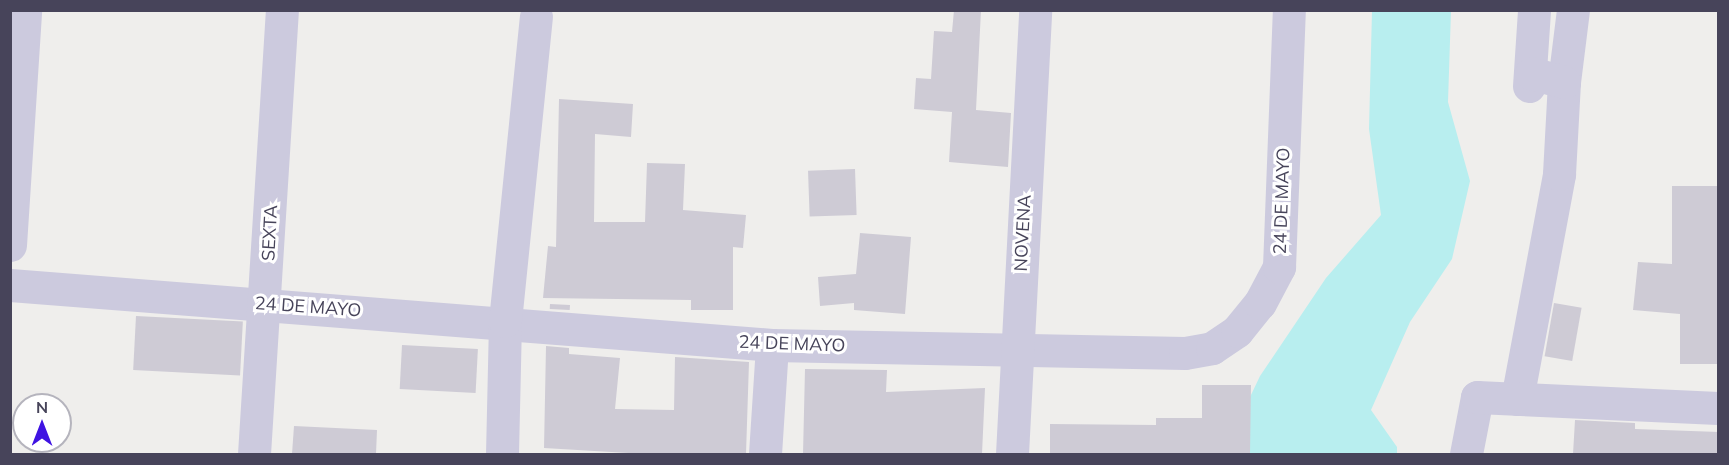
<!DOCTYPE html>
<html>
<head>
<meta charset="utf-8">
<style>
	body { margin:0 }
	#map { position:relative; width:1729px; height:465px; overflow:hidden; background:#efeeec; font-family:Mulish,sans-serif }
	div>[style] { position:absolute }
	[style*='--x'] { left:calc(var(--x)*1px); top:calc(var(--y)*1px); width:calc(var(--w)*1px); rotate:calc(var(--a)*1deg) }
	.green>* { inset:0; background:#b8eeef }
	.building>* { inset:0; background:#cecbd5; transform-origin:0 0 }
	.minor>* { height:33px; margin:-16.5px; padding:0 16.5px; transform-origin:16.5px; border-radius:16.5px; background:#cccade }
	span { translate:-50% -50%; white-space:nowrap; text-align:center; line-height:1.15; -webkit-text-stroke:6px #fff; paint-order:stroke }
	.street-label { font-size:18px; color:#47445a }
	.frame { position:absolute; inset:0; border:12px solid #47445a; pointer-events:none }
	.north { position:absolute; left:12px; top:393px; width:60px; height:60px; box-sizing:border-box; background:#fff; border:2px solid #b5b4bd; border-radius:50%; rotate:0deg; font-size:16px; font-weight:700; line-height:24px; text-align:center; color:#47445a }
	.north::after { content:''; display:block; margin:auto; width:21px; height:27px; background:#3f13e2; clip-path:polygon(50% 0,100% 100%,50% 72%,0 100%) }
</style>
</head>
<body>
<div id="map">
	<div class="green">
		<div style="clip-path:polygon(1372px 11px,1451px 11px,1448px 102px,1470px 181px,1452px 259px,1410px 322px,1371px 410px,1397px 447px,1397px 454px,1223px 454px,1260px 376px,1326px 278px,1381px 215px,1369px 129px)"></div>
	</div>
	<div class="building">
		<div style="clip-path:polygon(954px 10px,981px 10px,976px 110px,1011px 113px,1008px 167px,949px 162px,952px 112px,914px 109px,916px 78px,931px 79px,934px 31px,952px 32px)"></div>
		<div style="clip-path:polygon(559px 99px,633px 104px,631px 137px,595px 134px,594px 222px,645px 222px,647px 163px,685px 164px,683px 210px,746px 215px,743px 248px,733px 247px,733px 310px,691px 310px,691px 300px,543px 298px,548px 246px,556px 247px)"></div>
		<div style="left:855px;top:169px;width:46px;height:47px;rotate:88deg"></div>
		<div style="clip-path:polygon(1672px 186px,1719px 186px,1719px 364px,1680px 364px,1680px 314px,1633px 310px,1638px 262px,1672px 264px)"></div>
		<div style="clip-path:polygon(860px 233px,911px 237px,905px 314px,854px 310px,854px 303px,820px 306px,818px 277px,856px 274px)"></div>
		<div style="left:1554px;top:303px;width:28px;height:54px;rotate:10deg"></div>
		<div style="left:550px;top:304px;width:20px;height:5px;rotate:3deg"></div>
		<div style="left:136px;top:316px;width:107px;height:54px;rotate:3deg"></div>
		<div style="left:402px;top:345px;width:76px;height:44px;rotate:3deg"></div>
		<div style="clip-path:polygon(546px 346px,569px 348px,569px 354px,620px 358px,615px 409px,674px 410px,675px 357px,749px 362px,746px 454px,645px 454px,544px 448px)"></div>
		<div style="clip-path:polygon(805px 369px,887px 370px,886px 392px,985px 388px,982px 454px,803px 454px)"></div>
		<div style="clip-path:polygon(1202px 385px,1251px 385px,1250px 454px,1050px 454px,1050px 424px,1156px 425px,1156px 418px,1202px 418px)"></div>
		<div style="clip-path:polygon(1575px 420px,1635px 423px,1635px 429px,1719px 432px,1719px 454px,1573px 454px)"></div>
		<div style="clip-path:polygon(294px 426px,377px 430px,376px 454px,292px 454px)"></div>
	</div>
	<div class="minor">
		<div style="--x:1564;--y:82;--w:73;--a:-82.9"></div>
		<div style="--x:1529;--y:86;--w:76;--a:-86.2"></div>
		<div style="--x:10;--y:245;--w:235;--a:-86.3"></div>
		<div style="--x:10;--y:285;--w:764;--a:4.5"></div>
		<div style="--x:772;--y:345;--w:413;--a:1.1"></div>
		<div style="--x:1185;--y:353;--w:27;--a:-10"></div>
		<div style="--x:1212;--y:348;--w:30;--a:-34"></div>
		<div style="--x:1237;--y:331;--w:36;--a:-51"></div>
		<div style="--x:1260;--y:303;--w:41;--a:-62.2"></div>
		<div style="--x:1279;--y:267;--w:257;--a:-87.8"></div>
		<div style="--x:1517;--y:399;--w:229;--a:-79.4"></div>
		<div style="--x:1559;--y:174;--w:92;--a:-86.9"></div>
		<div style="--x:1564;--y:82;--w:34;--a:-165"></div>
		<div style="--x:254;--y:454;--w:445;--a:-86.4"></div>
		<div style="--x:502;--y:454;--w:133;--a:-88.7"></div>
		<div style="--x:505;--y:321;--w:306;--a:-84.2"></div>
		<div style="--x:765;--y:454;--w:109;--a:-86.3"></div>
		<div style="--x:1012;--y:454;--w:445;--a:-87"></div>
		<div style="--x:1466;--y:454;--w:58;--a:-79.1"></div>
		<div style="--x:1477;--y:397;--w:241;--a:2.6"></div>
	</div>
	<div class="street-label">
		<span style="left:1282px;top:201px;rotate:-88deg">24 DE MAYO</span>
		<span style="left:270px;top:233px;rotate:-87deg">SEXTA</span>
		<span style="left:1023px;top:233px;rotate:-87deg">NOVENA</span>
		<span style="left:308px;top:307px;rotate:4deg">24 DE MAYO</span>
		<span style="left:792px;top:344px;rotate:2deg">24 DE MAYO</span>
	</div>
	<div class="frame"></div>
	<div class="north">N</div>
</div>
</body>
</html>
